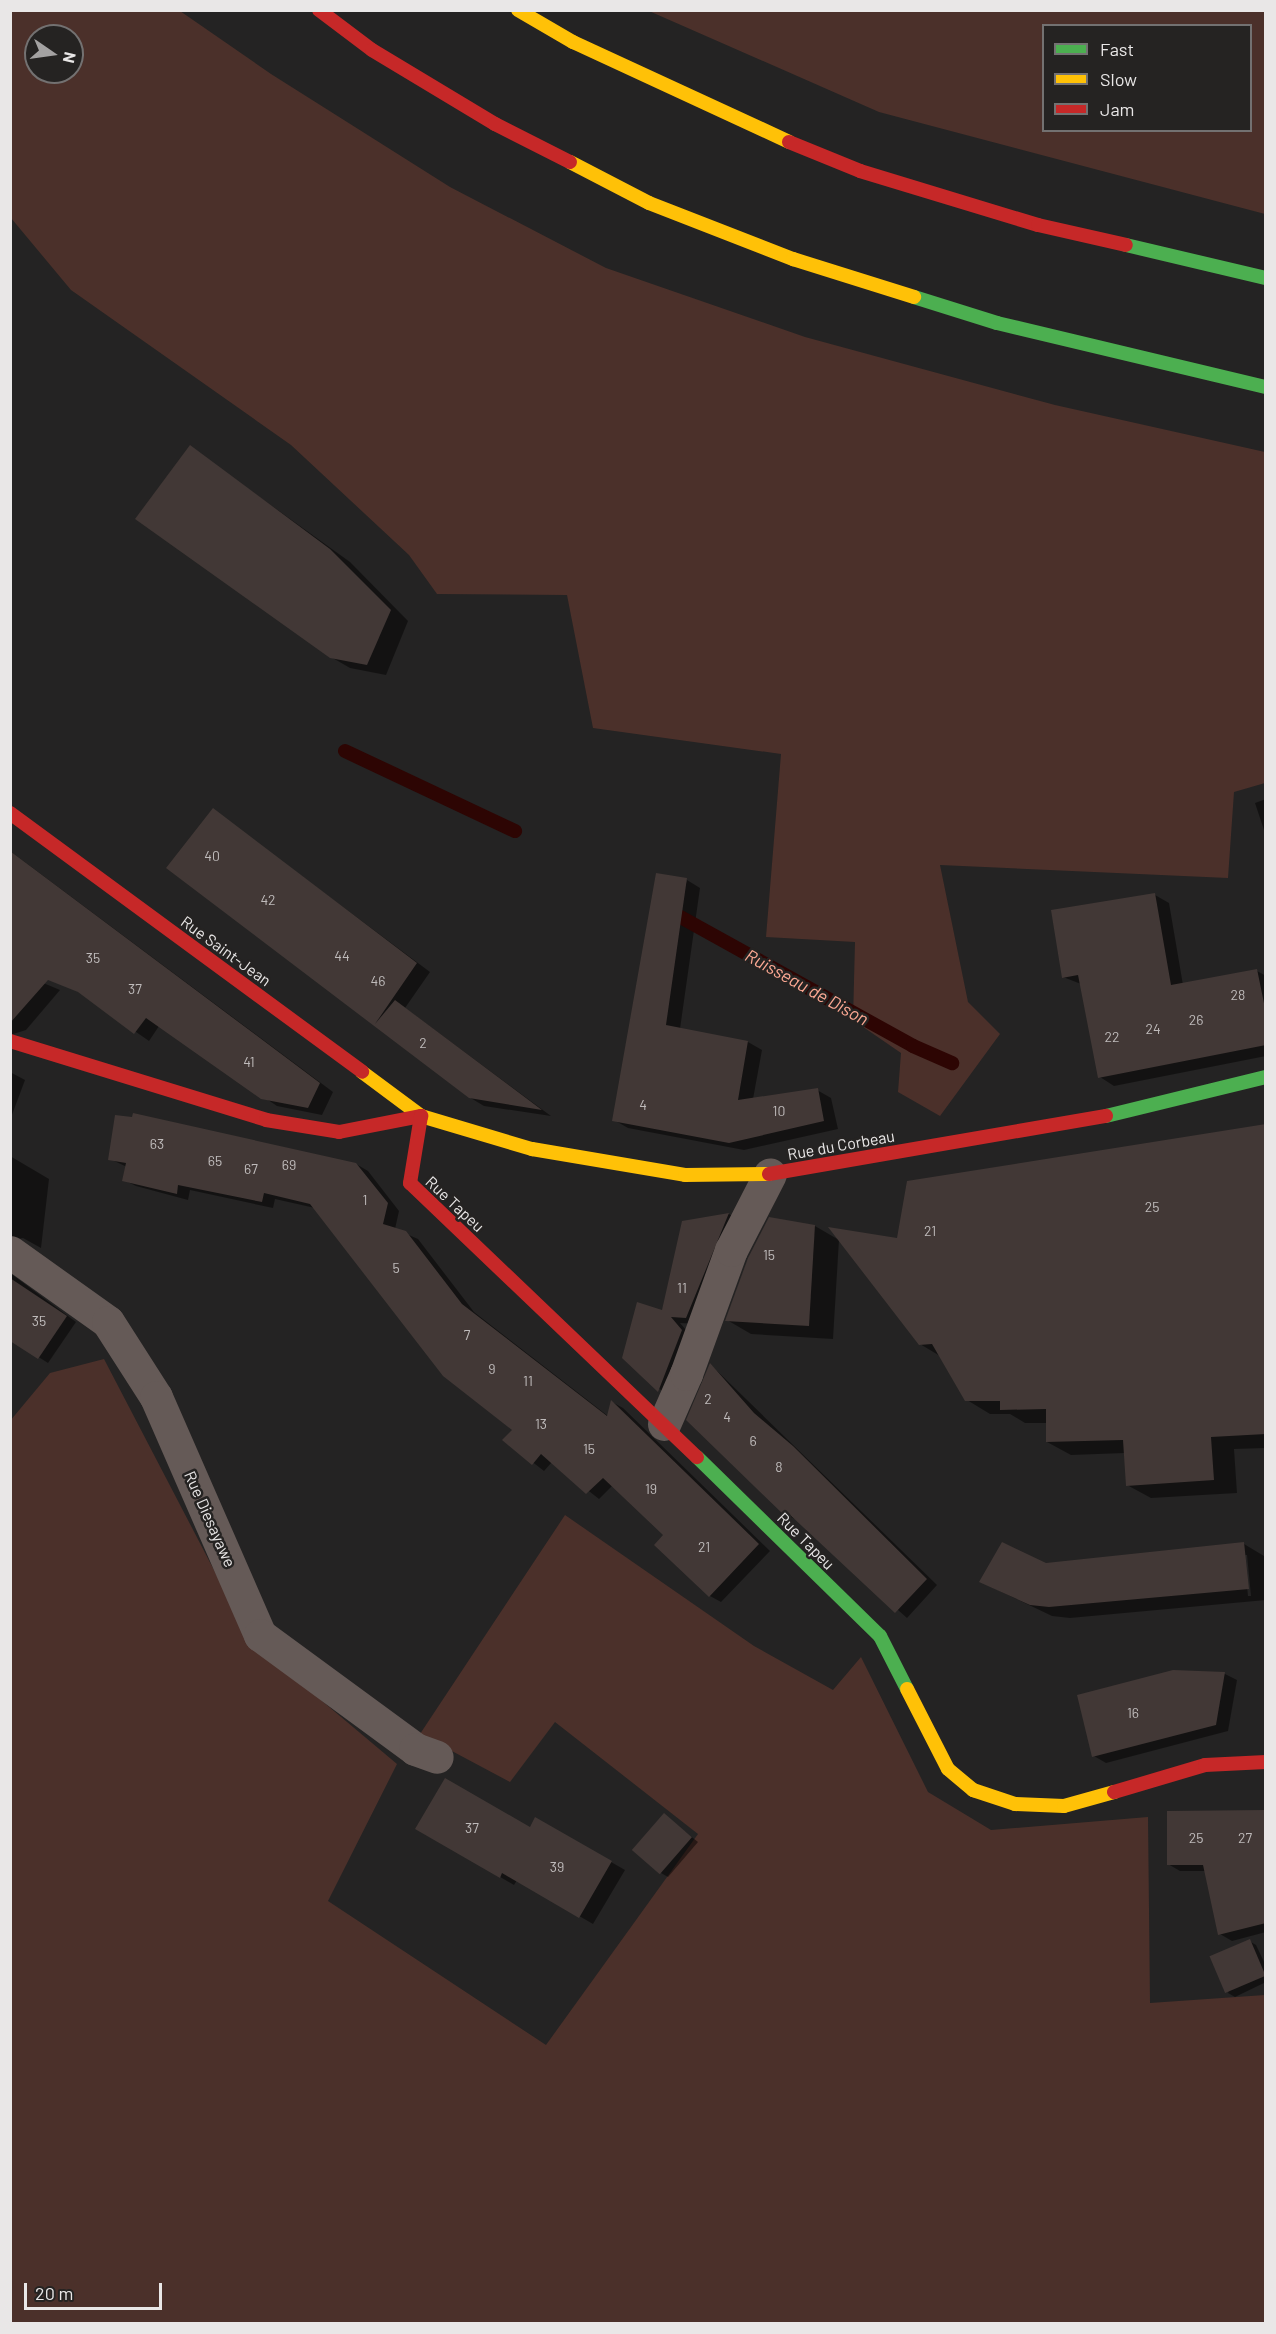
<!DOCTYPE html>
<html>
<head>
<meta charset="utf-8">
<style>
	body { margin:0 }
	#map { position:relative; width:1276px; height:2334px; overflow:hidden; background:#242323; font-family:Barlow,sans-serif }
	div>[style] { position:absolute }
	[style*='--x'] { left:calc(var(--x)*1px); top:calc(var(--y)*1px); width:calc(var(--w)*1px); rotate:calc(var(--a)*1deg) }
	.green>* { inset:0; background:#4b302a }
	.shadow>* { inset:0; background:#0007 }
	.stream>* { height:14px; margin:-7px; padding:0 7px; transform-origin:7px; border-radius:7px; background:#2d0503 }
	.building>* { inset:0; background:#423836; transform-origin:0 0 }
	.street>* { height:33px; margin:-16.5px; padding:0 16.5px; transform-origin:16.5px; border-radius:16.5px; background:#655a57 }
	.fast>* { height:14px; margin:-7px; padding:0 7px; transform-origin:7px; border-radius:7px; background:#4caf50 }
	.slow>* { height:14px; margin:-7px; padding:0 7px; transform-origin:7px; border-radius:7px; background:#ffc107 }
	.jam>* { height:14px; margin:-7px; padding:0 7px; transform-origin:7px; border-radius:7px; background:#c62828 }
	span { translate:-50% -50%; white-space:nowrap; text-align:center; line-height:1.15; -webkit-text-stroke:5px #252322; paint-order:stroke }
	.number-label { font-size:14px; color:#bfbbbb }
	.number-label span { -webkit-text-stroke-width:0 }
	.street-label { font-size:16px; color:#e9e7e7 }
	.water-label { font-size:18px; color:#fca893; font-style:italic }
	.frame { position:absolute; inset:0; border:12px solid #e9e7e7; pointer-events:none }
	.legend { position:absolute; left:1042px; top:24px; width:210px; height:108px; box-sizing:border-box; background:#252322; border:2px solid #737171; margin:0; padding:8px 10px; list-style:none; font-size:18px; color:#e9e7e7 }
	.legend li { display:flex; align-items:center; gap:12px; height:30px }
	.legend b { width:30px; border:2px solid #737171 }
	.north { position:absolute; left:24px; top:24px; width:60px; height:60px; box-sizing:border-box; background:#252322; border:2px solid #737171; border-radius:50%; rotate:103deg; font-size:16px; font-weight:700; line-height:24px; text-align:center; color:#e9e7e7 }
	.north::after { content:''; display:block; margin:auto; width:21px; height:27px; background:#a4a2a2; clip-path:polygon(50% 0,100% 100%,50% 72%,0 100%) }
	.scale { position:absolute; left:24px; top:2283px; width:138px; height:27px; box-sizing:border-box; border:3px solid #e9e7e7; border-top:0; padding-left:8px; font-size:18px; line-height:21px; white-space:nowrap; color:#e9e7e7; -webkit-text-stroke:4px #252322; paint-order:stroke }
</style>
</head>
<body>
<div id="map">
	<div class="green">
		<div style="clip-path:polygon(evenodd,10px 11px,180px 11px,271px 74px,450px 187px,606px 268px,805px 337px,1055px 405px,1265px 452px,1265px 783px,1234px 792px,1228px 878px,940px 865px,968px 1002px,1000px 1034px,940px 1116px,898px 1092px,901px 1053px,853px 1020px,855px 942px,766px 937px,781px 754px,593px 728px,567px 595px,437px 594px,409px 555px,291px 445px,71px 290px,11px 218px,10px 11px,36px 36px,72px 36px,72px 72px,36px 72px,36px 36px)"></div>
		<div style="clip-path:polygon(evenodd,649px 11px,1265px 11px,1265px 214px,879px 112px,649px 11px,1044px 26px,1250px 26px,1250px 130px,1044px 130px,1044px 26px)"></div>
		<div style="clip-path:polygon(104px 1359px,227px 1595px,259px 1648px,397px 1764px,328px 1901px,546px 2045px,698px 1834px,555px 1722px,510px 1782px,420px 1734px,565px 1515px,754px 1646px,833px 1690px,861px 1657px,928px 1792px,991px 1830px,1148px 1817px,1150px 2003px,1265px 1995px,1265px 2323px,11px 2324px,10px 1421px,50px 1373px)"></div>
	</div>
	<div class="shadow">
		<div style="clip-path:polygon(190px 447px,350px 562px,408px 621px,386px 675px,350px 668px,331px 657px)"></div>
		<div style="clip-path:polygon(1266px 799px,1266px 836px,1255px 803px)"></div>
		<div style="clip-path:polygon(213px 810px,430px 972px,405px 1008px,551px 1116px,484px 1106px,469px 1097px,168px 868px)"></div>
		<div style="clip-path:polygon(10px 851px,333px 1092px,322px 1115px,277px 1106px,159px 1026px,149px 1041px,10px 944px)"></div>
		<div style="clip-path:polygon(687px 880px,700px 888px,680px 1029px,748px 1042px,762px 1050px,753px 1099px,817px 1090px,831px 1098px,838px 1129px,744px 1150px,628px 1128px,614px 1120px)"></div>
		<div style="clip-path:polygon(1155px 895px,1169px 903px,1183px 985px,1257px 971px,1266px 976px,1266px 1056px,1114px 1086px,1100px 1077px,1081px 984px,1063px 977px)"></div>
		<div style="clip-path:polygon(10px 969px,60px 990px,26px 1030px,10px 1035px)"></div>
		<div style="clip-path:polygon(10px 1072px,25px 1080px,10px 1120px)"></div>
		<div style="clip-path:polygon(1266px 1125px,1266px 1448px,1234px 1449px,1237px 1493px,1151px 1498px,1127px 1485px,1125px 1453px,1071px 1455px,1047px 1442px,1047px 1423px,1025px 1423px,1010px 1414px,990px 1414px,967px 1400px,940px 1356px,920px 1344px,898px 1240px)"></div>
		<div style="clip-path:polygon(10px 1156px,49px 1179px,41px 1248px,23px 1238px,10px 1241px)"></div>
		<div style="clip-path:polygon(110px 1159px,356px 1164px,368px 1171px,399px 1211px,395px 1229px,418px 1239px,474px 1312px,608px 1416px,612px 1402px,623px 1408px,770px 1551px,721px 1602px,710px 1596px,666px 1535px,613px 1485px,599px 1499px,552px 1462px,544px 1471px,504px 1440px,514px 1430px,315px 1208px,275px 1199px,273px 1208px,190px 1190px,188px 1200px,136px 1186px,124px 1180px,127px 1167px)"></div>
		<div style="clip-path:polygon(729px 1214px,740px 1221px,698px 1324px,680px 1323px,693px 1338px,669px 1397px,624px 1358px,663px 1312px,683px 1222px)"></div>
		<div style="clip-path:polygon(815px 1226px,839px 1240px,833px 1339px,751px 1334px,727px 1320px)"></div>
		<div style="clip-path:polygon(10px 1273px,76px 1322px,48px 1363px,10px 1339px)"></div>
		<div style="clip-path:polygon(711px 1365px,937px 1585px,907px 1618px,797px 1520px,786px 1515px)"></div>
		<div style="clip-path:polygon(evenodd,1244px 1544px,1264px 1556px,1266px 1600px,1070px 1618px,1052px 1616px,981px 1582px,1046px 1564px,1244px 1544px,1244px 1555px,1247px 1555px,1251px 1596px,1248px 1596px,1244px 1555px)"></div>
		<div style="clip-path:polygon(1173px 1671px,1225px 1674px,1237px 1680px,1228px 1731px,1106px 1763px,1094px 1756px)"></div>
		<div style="clip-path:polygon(1169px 1813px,1266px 1900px,1266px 1932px,1232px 1941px,1220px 1934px,1206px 1871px,1180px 1871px,1168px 1864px)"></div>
		<div style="clip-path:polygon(664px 1815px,698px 1842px,668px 1877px,661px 1873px)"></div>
		<div style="clip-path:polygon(536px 1819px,625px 1870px,593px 1924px,517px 1880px,514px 1885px,417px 1828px,530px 1829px)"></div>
		<div style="clip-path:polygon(1249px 1941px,1256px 1945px,1266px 1966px,1266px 1982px,1235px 1997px,1228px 1993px)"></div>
	</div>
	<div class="stream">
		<div style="--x:345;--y:751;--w:188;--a:25.2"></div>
		<div style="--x:666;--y:909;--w:282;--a:29"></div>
		<div style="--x:913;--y:1046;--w:43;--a:23.6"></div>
	</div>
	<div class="building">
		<div style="clip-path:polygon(190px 445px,330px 549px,391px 610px,367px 665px,330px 658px,135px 519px)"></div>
		<div style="clip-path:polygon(213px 808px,417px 963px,375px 1024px,395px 1000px,542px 1110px,469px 1098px,166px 868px)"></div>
		<div style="clip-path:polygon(10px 851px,320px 1083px,308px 1108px,261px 1099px,146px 1018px,134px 1034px,78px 992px,48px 980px,10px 1023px)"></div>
		<div style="clip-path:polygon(656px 873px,687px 878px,666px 1025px,748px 1041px,738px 1100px,818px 1088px,824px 1121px,729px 1143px,612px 1121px)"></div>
		<div style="clip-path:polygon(1155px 893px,1171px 985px,1257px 969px,1266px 1013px,1266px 1045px,1098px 1078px,1078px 975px,1062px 978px,1051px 910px)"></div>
		<div style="clip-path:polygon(133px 1113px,356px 1163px,388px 1203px,383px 1224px,406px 1231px,462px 1304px,607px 1416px,611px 1400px,759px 1544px,709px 1597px,654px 1545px,663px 1535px,603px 1478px,586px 1494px,541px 1454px,532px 1465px,502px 1440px,512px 1430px,443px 1376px,310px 1204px,264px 1193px,262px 1202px,178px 1185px,177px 1194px,122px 1181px,126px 1163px,108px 1160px,115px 1115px,132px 1117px)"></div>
		<div style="clip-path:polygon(1266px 1124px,1266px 1434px,1211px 1437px,1214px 1480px,1126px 1486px,1123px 1440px,1046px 1442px,1046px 1409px,1000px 1410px,1000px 1401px,965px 1401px,932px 1344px,919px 1345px,828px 1227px,897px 1238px,907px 1181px)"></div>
		<div style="clip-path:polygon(729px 1213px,686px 1318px,671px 1317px,682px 1330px,658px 1392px,622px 1358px,637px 1302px,662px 1310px,682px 1221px)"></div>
		<div style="clip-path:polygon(769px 1217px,815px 1225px,809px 1326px,725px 1321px,748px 1258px)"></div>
		<div style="clip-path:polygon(10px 1278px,67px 1316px,38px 1359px,10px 1341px)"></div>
		<div style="clip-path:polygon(710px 1363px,754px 1413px,793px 1446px,927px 1579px,895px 1613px,788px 1513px,785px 1516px,686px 1420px)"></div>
		<div style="clip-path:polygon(1002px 1542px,1046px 1563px,1244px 1542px,1249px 1589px,1049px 1607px,1030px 1605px,979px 1582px)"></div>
		<div style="clip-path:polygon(1173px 1670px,1225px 1672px,1216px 1725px,1092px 1757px,1077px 1695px)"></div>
		<div style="clip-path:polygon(445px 1778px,530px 1827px,535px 1817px,612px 1861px,579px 1918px,502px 1873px,500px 1878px,415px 1829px)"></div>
		<div style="clip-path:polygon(1266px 1810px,1266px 1923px,1218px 1935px,1203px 1865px,1167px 1865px,1167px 1811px)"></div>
		<div style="left:664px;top:1813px;width:37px;height:49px;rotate:41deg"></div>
		<div style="left:1250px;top:1939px;width:40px;height:44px;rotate:67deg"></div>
	</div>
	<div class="street">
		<div style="--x:10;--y:1252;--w:120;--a:35.5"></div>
		<div style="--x:108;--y:1322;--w:89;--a:57.4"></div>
		<div style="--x:156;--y:1397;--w:260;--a:66.4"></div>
		<div style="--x:260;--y:1635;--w:192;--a:36.3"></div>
		<div style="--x:415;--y:1749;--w:23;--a:20"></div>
		<div style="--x:664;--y:1424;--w:55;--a:-66.3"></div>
		<div style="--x:686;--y:1374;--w:132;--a:-70.1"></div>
		<div style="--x:731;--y:1250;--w:85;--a:-62.8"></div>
	</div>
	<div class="fast">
		<div style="--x:1126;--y:245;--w:144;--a:13.3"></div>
		<div style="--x:914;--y:297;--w:87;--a:17.4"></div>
		<div style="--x:997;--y:323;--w:277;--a:13.4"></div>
		<div style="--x:1106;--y:1116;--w:165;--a:-13.7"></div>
		<div style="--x:697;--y:1457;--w:256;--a:44.4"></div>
		<div style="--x:880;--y:1636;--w:59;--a:63"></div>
	</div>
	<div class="slow">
		<div style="--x:518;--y:10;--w:64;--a:30.2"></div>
		<div style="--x:573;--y:42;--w:238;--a:24.8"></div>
		<div style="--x:570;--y:162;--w:89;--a:27.4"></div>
		<div style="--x:649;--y:203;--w:155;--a:21.3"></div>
		<div style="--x:793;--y:259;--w:127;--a:17.4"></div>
		<div style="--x:362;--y:1072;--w:74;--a:36.7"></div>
		<div style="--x:421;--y:1116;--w:116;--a:16.6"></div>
		<div style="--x:532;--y:1149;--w:155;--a:9.6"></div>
		<div style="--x:685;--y:1175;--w:84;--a:-0.7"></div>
		<div style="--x:907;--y:1689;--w:90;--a:62.9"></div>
		<div style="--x:948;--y:1769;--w:33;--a:40"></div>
		<div style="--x:973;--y:1790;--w:44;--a:18.4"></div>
		<div style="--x:1015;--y:1804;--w:49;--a:2.3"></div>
		<div style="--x:1064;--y:1806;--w:52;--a:-15.6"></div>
	</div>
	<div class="jam">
		<div style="--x:319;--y:10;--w:66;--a:37"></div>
		<div style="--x:372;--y:50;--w:144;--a:31"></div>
		<div style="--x:495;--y:124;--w:84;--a:26.9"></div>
		<div style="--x:789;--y:142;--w:77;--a:22.2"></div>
		<div style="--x:860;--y:171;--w:186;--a:16.9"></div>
		<div style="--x:1038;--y:225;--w:90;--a:12.8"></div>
		<div style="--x:10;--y:813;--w:437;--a:36.3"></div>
		<div style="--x:10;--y:1041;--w:268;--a:17.1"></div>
		<div style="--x:266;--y:1120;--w:74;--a:9.3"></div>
		<div style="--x:339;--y:1132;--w:84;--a:-11"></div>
		<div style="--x:421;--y:1116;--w:68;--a:99.3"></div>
		<div style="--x:410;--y:1183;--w:397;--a:43.7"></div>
		<div style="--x:769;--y:1174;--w:342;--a:-9.8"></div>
		<div style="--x:1114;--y:1792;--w:95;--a:-16.5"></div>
		<div style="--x:1205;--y:1765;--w:61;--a:-2.8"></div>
	</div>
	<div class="number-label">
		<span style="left:212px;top:856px">40</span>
		<span style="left:268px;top:900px">42</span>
		<span style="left:342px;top:956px">44</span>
		<span style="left:93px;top:958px">35</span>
		<span style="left:378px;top:981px">46</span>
		<span style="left:135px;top:989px">37</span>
		<span style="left:1238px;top:995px">28</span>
		<span style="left:1196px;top:1020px">26</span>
		<span style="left:1153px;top:1029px">24</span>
		<span style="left:1112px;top:1037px">22</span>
		<span style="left:423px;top:1043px">2</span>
		<span style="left:249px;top:1062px">41</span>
		<span style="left:643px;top:1105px">4</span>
		<span style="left:779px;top:1111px">10</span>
		<span style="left:157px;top:1144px">63</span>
		<span style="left:215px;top:1161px">65</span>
		<span style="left:289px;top:1165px">69</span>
		<span style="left:251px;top:1169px">67</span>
		<span style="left:365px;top:1200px">1</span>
		<span style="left:1152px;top:1207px">25</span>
		<span style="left:930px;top:1231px">21</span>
		<span style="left:769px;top:1255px">15</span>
		<span style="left:396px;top:1268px">5</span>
		<span style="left:682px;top:1288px">11</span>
		<span style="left:39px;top:1321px">35</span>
		<span style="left:467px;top:1335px">7</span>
		<span style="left:492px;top:1369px">9</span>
		<span style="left:528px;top:1381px">11</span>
		<span style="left:708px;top:1399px">2</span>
		<span style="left:727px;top:1417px">4</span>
		<span style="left:541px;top:1424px">13</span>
		<span style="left:753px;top:1441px">6</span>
		<span style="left:589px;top:1449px">15</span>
		<span style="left:779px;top:1467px">8</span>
		<span style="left:651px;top:1489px">19</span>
		<span style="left:704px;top:1547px">21</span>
		<span style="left:1133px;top:1713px">16</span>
		<span style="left:472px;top:1828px">37</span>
		<span style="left:1196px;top:1838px">25</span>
		<span style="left:1245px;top:1838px">27</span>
		<span style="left:557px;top:1867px">39</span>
	</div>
	<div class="street-label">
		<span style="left:226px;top:951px;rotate:36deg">Rue Saint-Jean</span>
		<span style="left:841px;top:1145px;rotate:-10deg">Rue du Corbeau</span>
		<span style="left:455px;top:1204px;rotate:43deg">Rue Tapeu</span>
		<span style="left:210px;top:1519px;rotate:66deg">Rue Diesayawe</span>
		<span style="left:806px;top:1541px;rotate:45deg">Rue Tapeu</span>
	</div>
	<div class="water-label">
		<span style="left:807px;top:987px;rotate:29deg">Ruisseau de Dison</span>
	</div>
	<div class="frame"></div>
	<ul class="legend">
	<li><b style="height:8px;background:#4caf50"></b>Fast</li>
	<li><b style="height:8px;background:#ffc107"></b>Slow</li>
	<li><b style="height:8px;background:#c62828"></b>Jam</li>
	</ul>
	<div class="north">N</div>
	<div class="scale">20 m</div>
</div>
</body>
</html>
